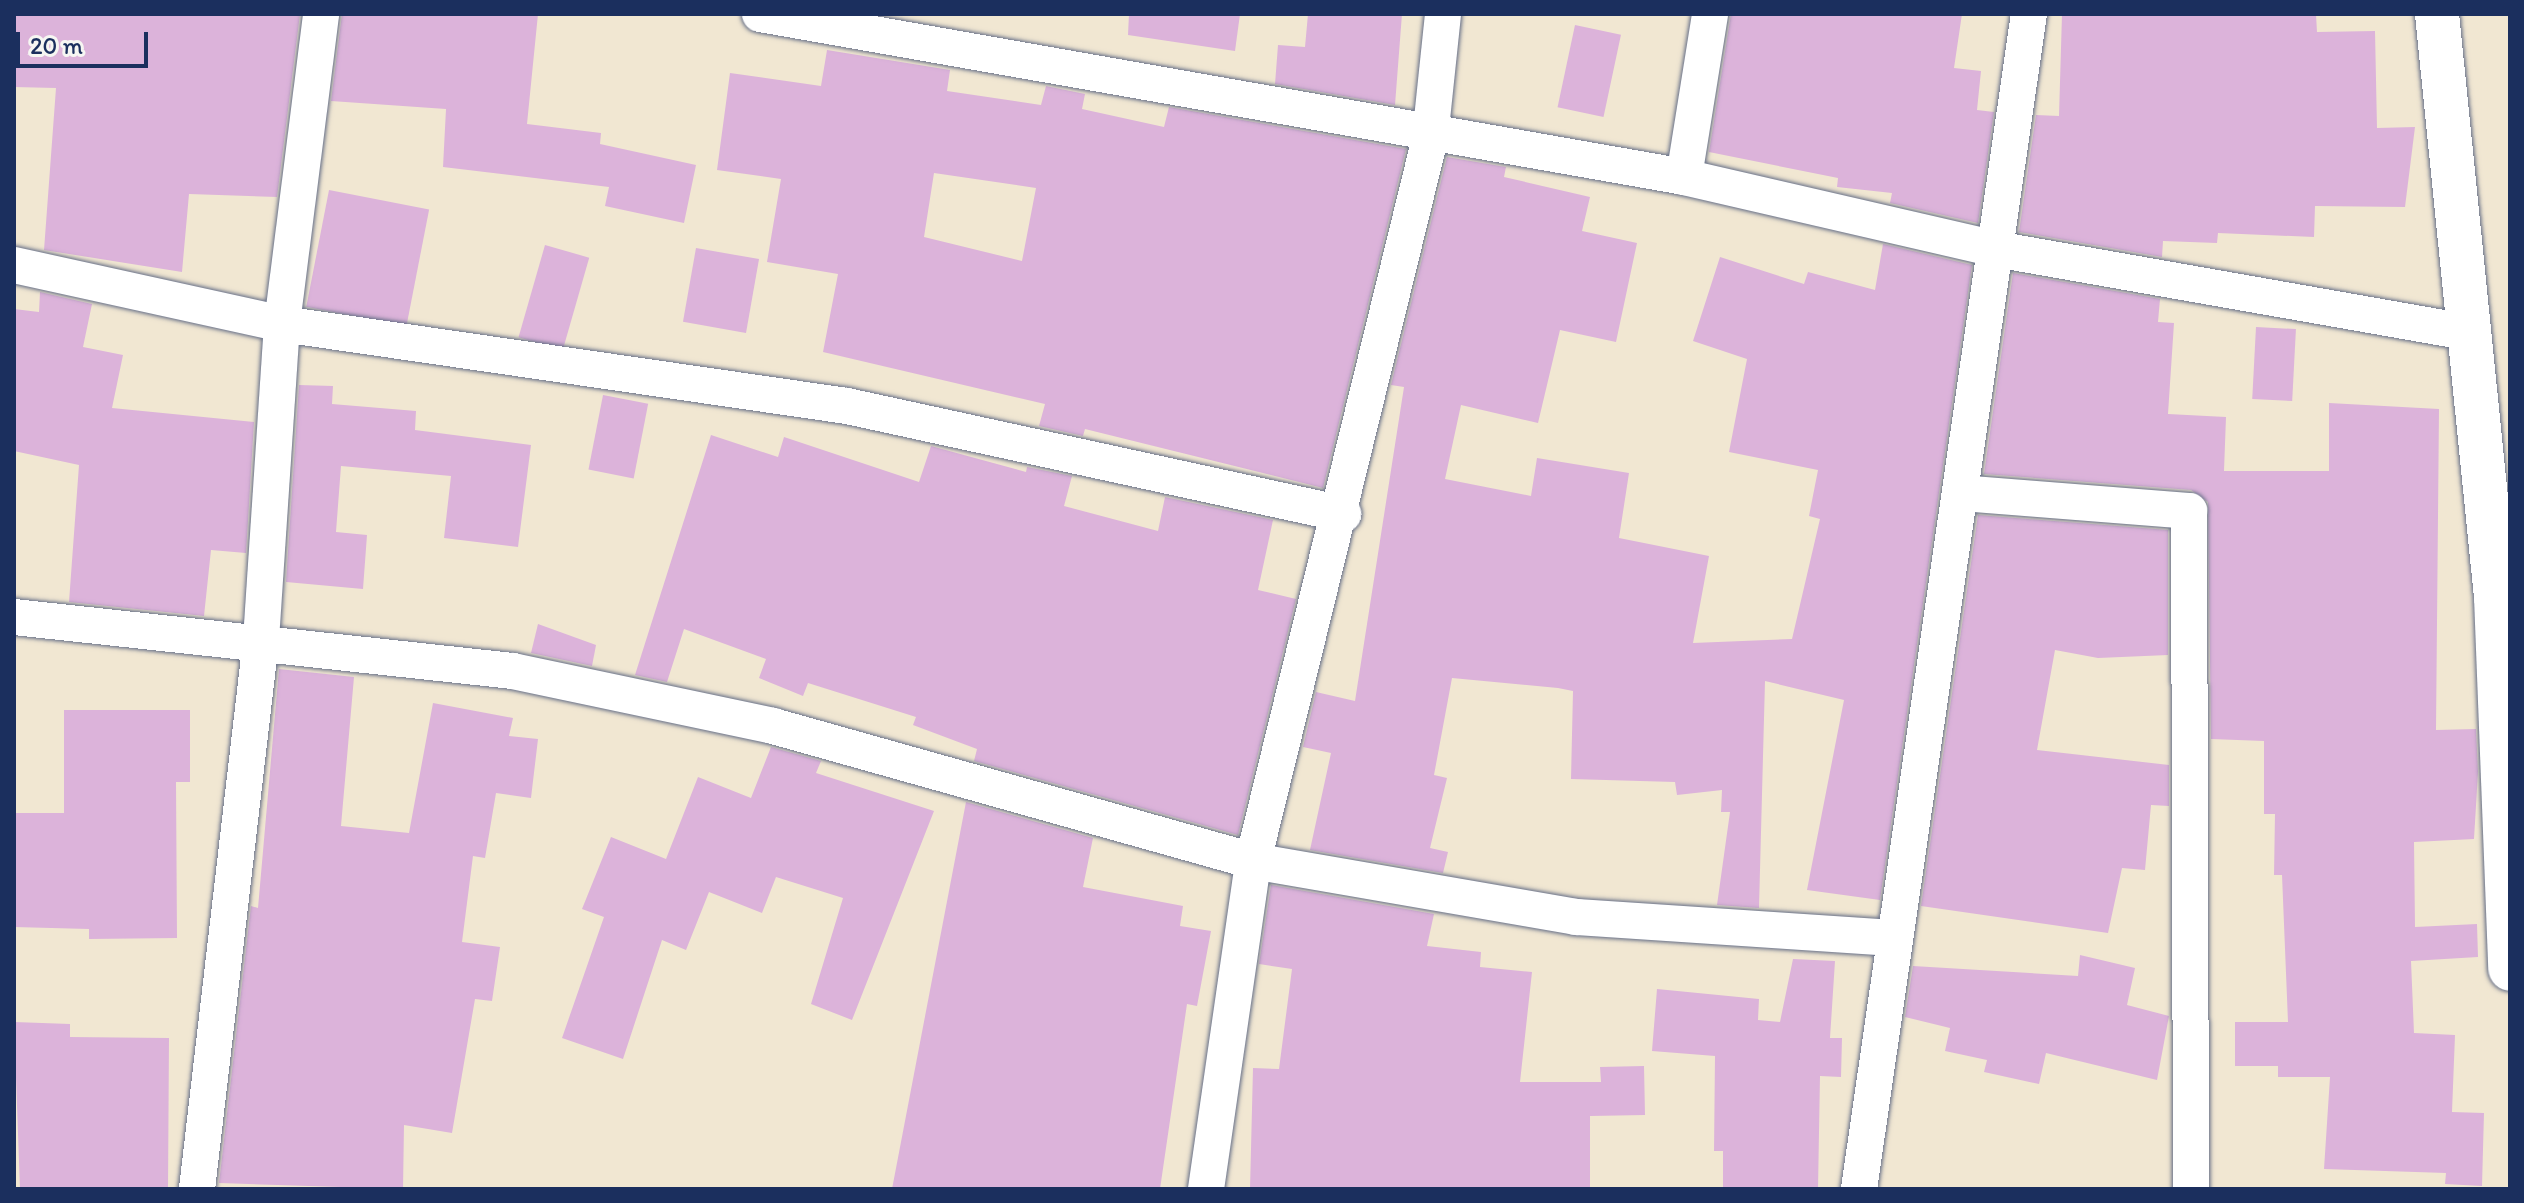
<!DOCTYPE html>
<html>
<head>
<meta charset="utf-8">
<style>
	body { margin:0 }
	#map { position:relative; width:2524px; height:1203px; overflow:hidden; background:#f1e7d2; font-family:Itim,sans-serif }
	div>[style] { position:absolute }
	[style*='--x'] { left:calc(var(--x)*1px); top:calc(var(--y)*1px); width:calc(var(--w)*1px); rotate:calc(var(--a)*1deg) }
	.building>* { inset:0; background:#dcb3da; transform-origin:0 0 }
	.roads { filter:drop-shadow(0 0 2px #666f87) drop-shadow(0 0 2px #666f87) }
	.street>* { height:36px; margin:-18px; padding:0 18px; transform-origin:18px; border-radius:18px; background:#fff }
	.secondary>* { height:44px; margin:-22px; padding:0 22px; transform-origin:22px; border-radius:22px; background:#fff }
	span { translate:-50% -50%; white-space:nowrap; text-align:center; line-height:1.15; -webkit-text-stroke:8px #f6f6f2; paint-order:stroke }
	.frame { position:absolute; inset:0; border:16px solid #1b2f5e; pointer-events:none }
	.scale { position:absolute; left:16px; top:32px; width:132px; height:36px; box-sizing:border-box; border:4px solid #1b2f5e; border-top:0; padding-left:10px; font-size:24px; line-height:28px; white-space:nowrap; color:#1b2f5e; -webkit-text-stroke:6px #f6f6f2; paint-order:stroke }
</style>
</head>
<body>
<div id="map">
	<div class="building">
		<div style="clip-path:polygon(14px 14px,300px 14px,277px 197px,189px 194px,182px 272px,44px 250px,56px 88px,14px 87px)"></div>
		<div style="clip-path:polygon(342px 14px,538px 14px,527px 124px,601px 133px,600px 144px,696px 165px,684px 223px,605px 206px,609px 187px,443px 167px,446px 109px,331px 101px)"></div>
		<div style="clip-path:polygon(1129px 14px,1240px 14px,1235px 51px,1128px 35px)"></div>
		<div style="clip-path:polygon(1308px 14px,1402px 14px,1395px 105px,1275px 84px,1278px 45px,1305px 47px)"></div>
		<div style="clip-path:polygon(1731px 14px,1962px 14px,1954px 68px,1981px 71px,1977px 110px,1994px 112px,1978px 223px,1890px 203px,1892px 193px,1837px 187px,1838px 178px,1709px 152px)"></div>
		<div style="clip-path:polygon(2062px 14px,2316px 14px,2317px 32px,2375px 31px,2377px 128px,2415px 127px,2405px 207px,2315px 206px,2314px 237px,2218px 233px,2217px 243px,2163px 241px,2162px 257px,2019px 232px,2036px 115px,2059px 116px)"></div>
		<div style="left:1575px;top:25px;width:47px;height:84px;rotate:12deg"></div>
		<div style="clip-path:polygon(evenodd,827px 50px,950px 70px,947px 91px,1041px 105px,1046px 86px,1085px 94px,1082px 109px,1164px 127px,1169px 107px,1406px 149px,1323px 488px,1085px 429px,1083px 436px,1039px 426px,1045px 404px,823px 352px,838px 274px,767px 262px,781px 179px,717px 170px,730px 73px,821px 86px,827px 50px,934px 173px,1036px 188px,1022px 261px,924px 237px,934px 173px)"></div>
		<div style="clip-path:polygon(1447px 157px,1506px 167px,1504px 177px,1590px 197px,1582px 231px,1637px 243px,1616px 342px,1560px 330px,1538px 423px,1461px 405px,1445px 479px,1531px 496px,1537px 458px,1629px 473px,1619px 538px,1709px 556px,1693px 643px,1792px 639px,1820px 519px,1809px 516px,1818px 470px,1729px 452px,1747px 359px,1693px 341px,1720px 257px,1804px 284px,1808px 272px,1875px 290px,1883px 244px,1972px 265px,1880px 900px,1807px 890px,1844px 700px,1765px 681px,1759px 908px,1717px 905px,1730px 812px,1721px 812px,1722px 790px,1677px 795px,1675px 782px,1571px 779px,1573px 691px,1558px 688px,1452px 678px,1434px 775px,1447px 778px,1430px 848px,1448px 852px,1443px 873px,1310px 850px,1331px 753px,1303px 747px,1316px 692px,1355px 701px,1404px 387px,1391px 385px)"></div>
		<div style="left:329px;top:190px;width:102px;height:119px;rotate:11deg"></div>
		<div style="left:545px;top:245px;width:46px;height:96px;rotate:16deg"></div>
		<div style="left:696px;top:248px;width:64px;height:75px;rotate:10deg"></div>
		<div style="clip-path:polygon(2013px 273px,2160px 299px,2158px 322px,2174px 323px,2168px 414px,2226px 417px,2224px 471px,2329px 471px,2329px 403px,2439px 409px,2436px 730px,2476px 729px,2478px 772px,2474px 839px,2414px 842px,2415px 927px,2477px 924px,2478px 957px,2411px 961px,2414px 1033px,2455px 1035px,2452px 1112px,2484px 1113px,2482px 1186px,2445px 1184px,2446px 1173px,2324px 1169px,2330px 1077px,2278px 1077px,2278px 1066px,2235px 1066px,2235px 1022px,2288px 1022px,2282px 875px,2274px 875px,2275px 814px,2264px 814px,2264px 741px,2211px 739px,2208px 502px,2191px 490px,1984px 474px)"></div>
		<div style="clip-path:polygon(40px 292px,92px 304px,83px 347px,123px 355px,112px 408px,254px 422px,246px 553px,211px 550px,204px 616px,69px 602px,79px 465px,14px 451px,14px 309px,39px 312px)"></div>
		<div style="left:2256px;top:327px;width:40px;height:72px;rotate:3deg"></div>
		<div style="clip-path:polygon(299px 385px,333px 386px,332px 404px,416px 411px,415px 430px,531px 445px,518px 547px,444px 538px,451px 476px,341px 466px,336px 532px,367px 535px,363px 589px,286px 582px)"></div>
		<div style="left:603px;top:395px;width:46px;height:76px;rotate:11deg"></div>
		<div style="clip-path:polygon(711px 435px,778px 457px,784px 437px,919px 482px,931px 446px,1026px 472px,1027px 467px,1072px 476px,1064px 506px,1158px 531px,1165px 497px,1273px 520px,1258px 590px,1296px 599px,1238px 835px,974px 761px,977px 749px,913px 725px,916px 717px,808px 683px,803px 696px,759px 678px,766px 659px,684px 629px,667px 682px,635px 675px)"></div>
		<div style="clip-path:polygon(1978px 515px,2168px 530px,2168px 655px,2098px 658px,2055px 650px,2037px 750px,2169px 765px,2169px 806px,2151px 805px,2145px 870px,2122px 868px,2108px 933px,1921px 906px)"></div>
		<div style="clip-path:polygon(538px 624px,596px 645px,592px 666px,531px 653px)"></div>
		<div style="clip-path:polygon(279px 669px,354px 677px,341px 826px,409px 833px,433px 703px,513px 718px,509px 736px,538px 739px,531px 798px,496px 793px,485px 858px,473px 856px,462px 942px,500px 947px,492px 1001px,475px 999px,452px 1133px,404px 1125px,403px 1189px,219px 1183px,251px 906px,258px 908px)"></div>
		<div style="clip-path:polygon(64px 710px,190px 710px,190px 782px,176px 782px,177px 938px,89px 939px,89px 929px,14px 927px,14px 813px,64px 813px)"></div>
		<div style="clip-path:polygon(771px 747px,821px 761px,816px 773px,934px 811px,852px 1020px,811px 1004px,843px 898px,776px 877px,762px 913px,709px 892px,686px 950px,662px 940px,623px 1059px,562px 1038px,604px 917px,582px 909px,611px 837px,666px 859px,698px 777px,751px 798px)"></div>
		<div style="clip-path:polygon(966px 802px,1093px 838px,1083px 887px,1183px 906px,1180px 926px,1211px 931px,1197px 1006px,1187px 1004px,1160px 1189px,892px 1189px)"></div>
		<div style="clip-path:polygon(1271px 885px,1434px 914px,1427px 946px,1481px 952px,1480px 967px,1532px 972px,1520px 1082px,1601px 1082px,1600px 1067px,1644px 1066px,1645px 1115px,1590px 1116px,1590px 1187px,1250px 1189px,1253px 1068px,1279px 1069px,1292px 969px,1259px 964px)"></div>
		<div style="clip-path:polygon(2080px 955px,2135px 968px,2127px 1005px,2169px 1016px,2157px 1080px,2046px 1053px,2039px 1084px,1984px 1072px,1987px 1060px,1945px 1051px,1950px 1028px,1905px 1017px,1913px 966px,2078px 976px)"></div>
		<div style="clip-path:polygon(1793px 959px,1835px 961px,1830px 1038px,1842px 1038px,1841px 1077px,1820px 1076px,1818px 1189px,1723px 1189px,1723px 1151px,1714px 1151px,1715px 1056px,1652px 1051px,1657px 989px,1759px 999px,1758px 1020px,1780px 1022px)"></div>
		<div style="clip-path:polygon(14px 1022px,70px 1024px,70px 1037px,169px 1038px,168px 1189px,20px 1189px)"></div>
	</div>
	<div class="roads">
		<div class="street">
			<div style="--x:760;--y:14;--w:938;--a:10"></div>
			<div style="--x:1684;--y:177;--w:325;--a:13"></div>
			<div style="--x:2001;--y:250;--w:479;--a:10"></div>
			<div style="--x:1684;--y:177;--w:165;--a:-80.9"></div>
			<div style="--x:14;--y:265;--w:274;--a:12.4"></div>
			<div style="--x:282;--y:324;--w:571;--a:8.26"></div>
			<div style="--x:847;--y:406;--w:508;--a:12.28"></div>
			<div style="--x:1961;--y:493;--w:229;--a:4.5"></div>
			<div style="--x:2189;--y:511;--w:678;--a:89.83"></div>
			<div style="--x:14;--y:617;--w:502;--a:6.18"></div>
			<div style="--x:513;--y:671;--w:266;--a:11.9"></div>
			<div style="--x:773;--y:726;--w:499;--a:15.7"></div>
			<div style="--x:1253;--y:861;--w:328;--a:9.8"></div>
			<div style="--x:1576;--y:917;--w:315;--a:3.8"></div>
			<div style="--x:197;--y:1189;--w:553;--a:-83.35"></div>
			<div style="--x:261;--y:640;--w:317;--a:-86.2"></div>
			<div style="--x:282;--y:324;--w:312;--a:-82.8"></div>
			<div style="--x:1206;--y:1189;--w:331;--a:-81.8"></div>
			<div style="--x:1253;--y:861;--w:744;--a:-76.24"></div>
			<div style="--x:1430;--y:138;--w:125;--a:-84"></div>
			<div style="--x:1859;--y:1189;--w:1187;--a:-81.77"></div>
		</div>
		<div class="secondary">
			<div style="--x:2437;--y:14;--w:586;--a:84.22"></div>
			<div style="--x:2496;--y:597;--w:372;--a:87.8"></div>
		</div>
	</div>
	<div class="frame"></div>
	<div class="scale">20 m</div>
</div>
</body>
</html>
